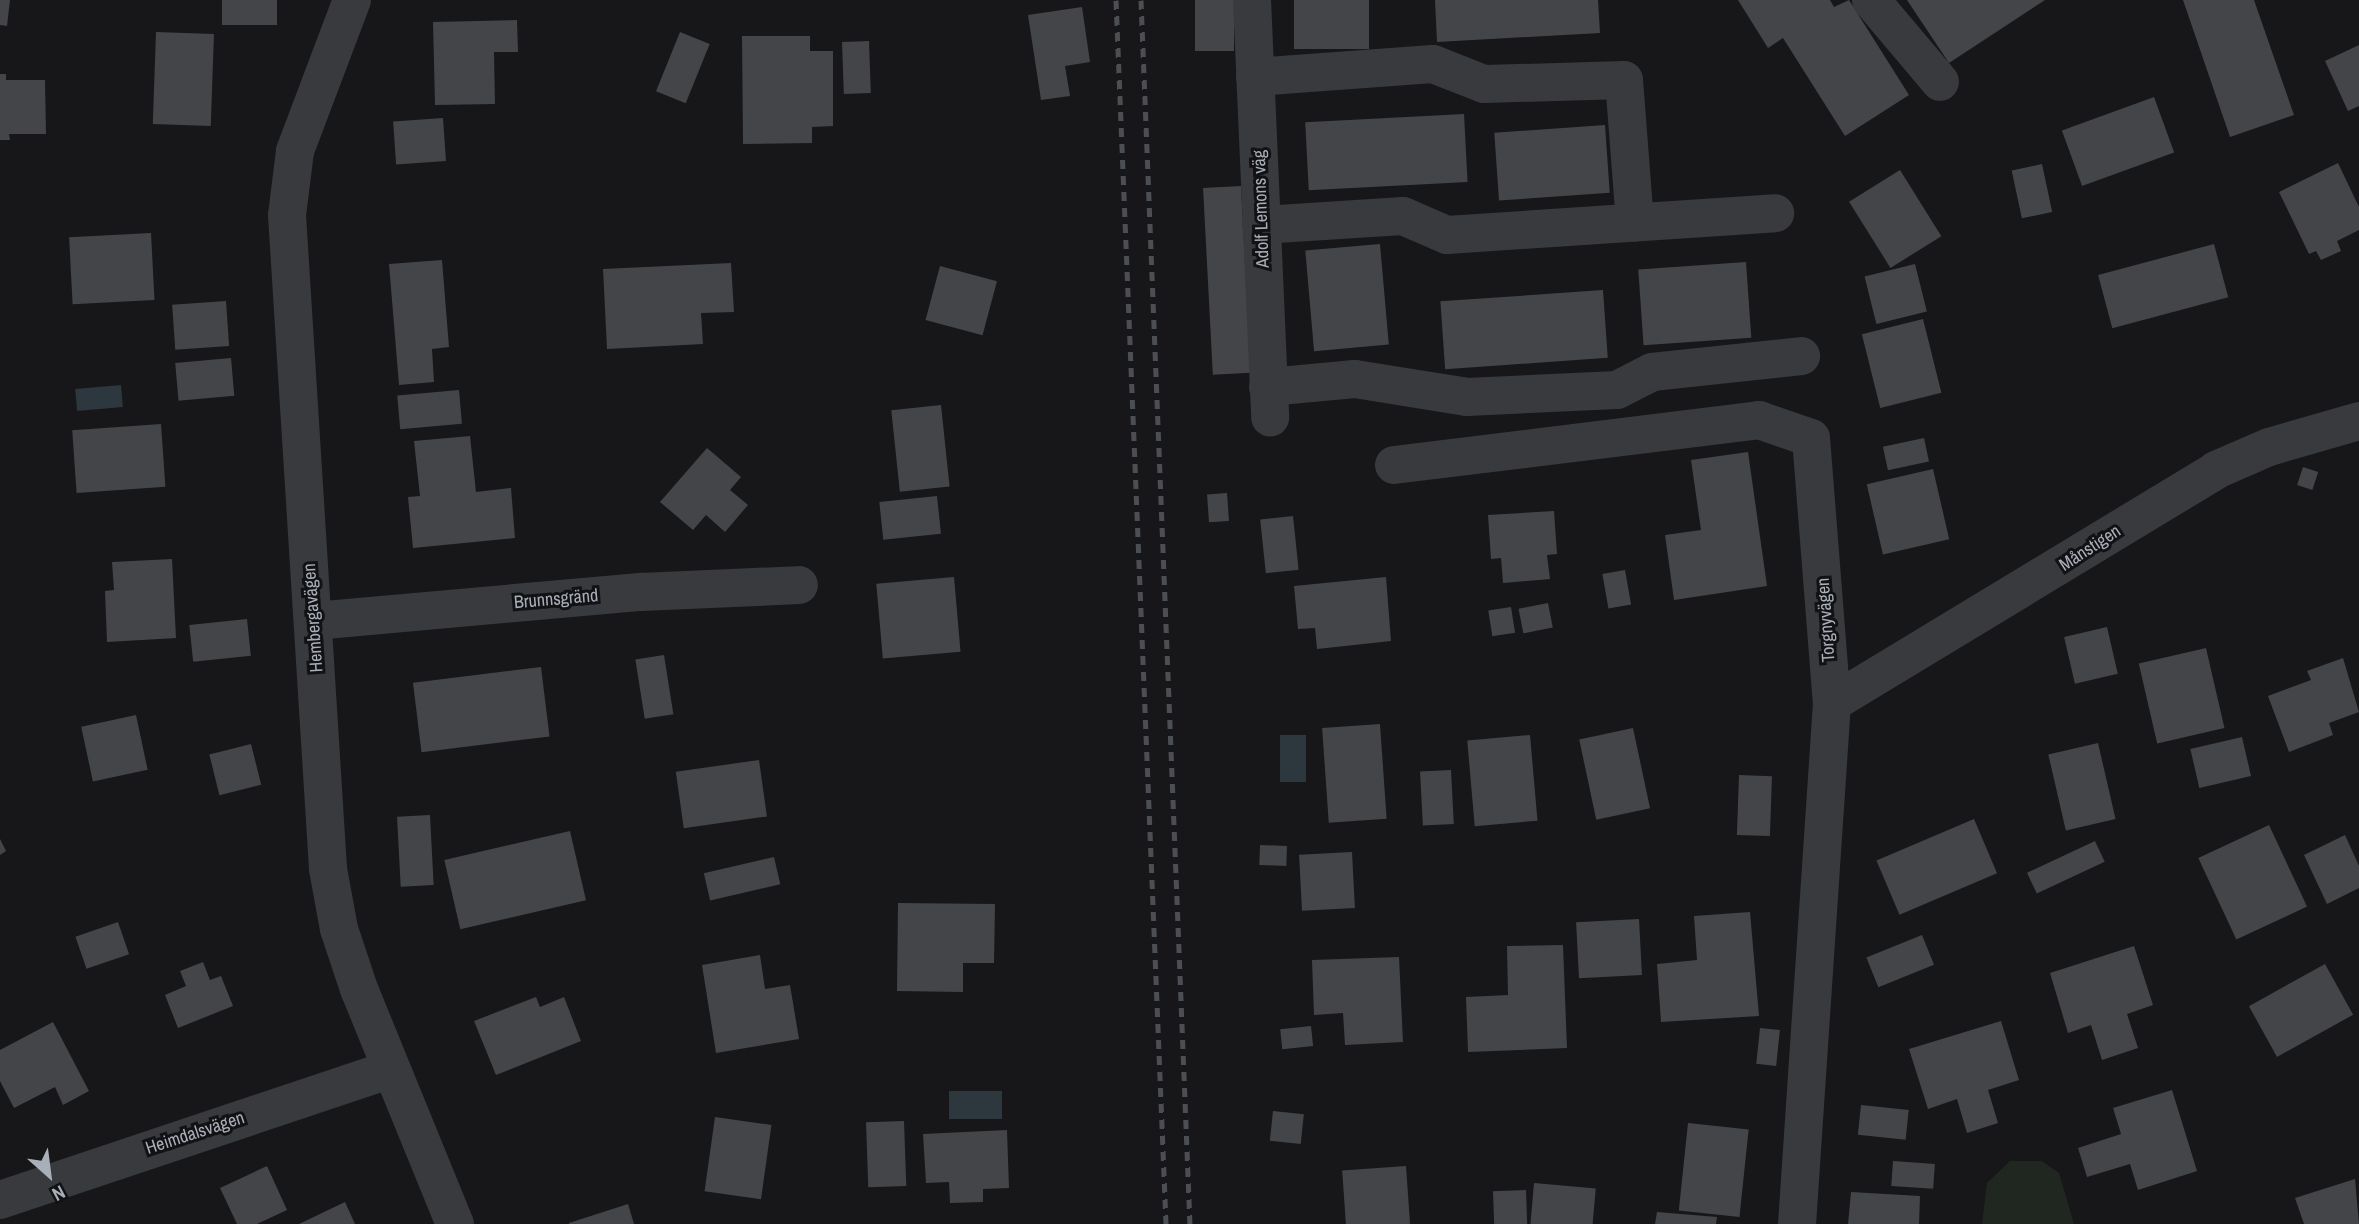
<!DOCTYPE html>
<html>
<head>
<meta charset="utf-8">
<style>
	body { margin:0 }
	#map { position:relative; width:2359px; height:1224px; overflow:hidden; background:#171719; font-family:"Archivo Narrow",sans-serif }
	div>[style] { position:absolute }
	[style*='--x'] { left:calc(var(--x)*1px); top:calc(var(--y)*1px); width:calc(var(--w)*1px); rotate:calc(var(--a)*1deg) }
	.green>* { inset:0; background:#1f2720 }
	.water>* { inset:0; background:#2d373e; transform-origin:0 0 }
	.building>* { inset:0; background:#434549; transform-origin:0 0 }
	.minor>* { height:38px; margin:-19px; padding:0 19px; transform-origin:19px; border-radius:19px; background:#383a3e }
	.rail>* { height:5px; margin-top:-2.5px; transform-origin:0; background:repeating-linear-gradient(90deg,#4b4e53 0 9px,transparent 0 16px) }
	span { translate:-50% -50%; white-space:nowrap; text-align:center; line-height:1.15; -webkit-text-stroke:6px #121214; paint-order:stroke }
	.street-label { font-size:18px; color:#a9afb9 }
	.north { position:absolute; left:14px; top:1140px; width:70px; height:70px; -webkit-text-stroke:5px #121214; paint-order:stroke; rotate:152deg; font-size:19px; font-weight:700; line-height:28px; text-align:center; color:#a9afb9 }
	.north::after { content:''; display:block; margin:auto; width:24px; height:32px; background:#a9afb9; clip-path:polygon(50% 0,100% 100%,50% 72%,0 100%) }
</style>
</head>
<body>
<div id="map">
	<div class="green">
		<div style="clip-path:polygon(2010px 1161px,2042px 1161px,2059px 1173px,2074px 1224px,1982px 1224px,1987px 1183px)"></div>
	</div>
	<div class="water">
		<div style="left:121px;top:385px;width:22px;height:46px;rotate:85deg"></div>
		<div style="left:1280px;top:735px;width:26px;height:47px"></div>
		<div style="left:949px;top:1091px;width:53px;height:28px"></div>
	</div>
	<div class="building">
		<div style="clip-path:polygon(0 0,10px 0,7px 26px,0 25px)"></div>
		<div style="left:222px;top:0;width:55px;height:25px"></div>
		<div style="left:1195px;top:0;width:39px;height:51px"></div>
		<div style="left:1294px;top:0;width:75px;height:49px"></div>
		<div style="clip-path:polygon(1435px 0,1598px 0,1600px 33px,1437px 42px)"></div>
		<div style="clip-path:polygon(1738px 0,1830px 0,1834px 7px,1849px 0,1909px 95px,1845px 136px,1783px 38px,1768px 48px)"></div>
		<div style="clip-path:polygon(1907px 0,2045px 0,1949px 63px)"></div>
		<div style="clip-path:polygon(2183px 0,2254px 0,2294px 115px,2230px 137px)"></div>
		<div style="clip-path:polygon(1082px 7px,1090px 62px,1065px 66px,1070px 96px,1041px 100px,1028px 15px)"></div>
		<div style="clip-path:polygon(517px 20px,518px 52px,494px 52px,495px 104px,435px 105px,433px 22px)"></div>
		<div style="left:156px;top:32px;width:58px;height:92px;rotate:2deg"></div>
		<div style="left:680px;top:32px;width:32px;height:64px;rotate:22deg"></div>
		<div style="clip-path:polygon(742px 36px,810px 36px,810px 51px,833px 51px,833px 126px,812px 127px,812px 143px,743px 144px)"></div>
		<div style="left:869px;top:41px;width:52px;height:27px;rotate:88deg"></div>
		<div style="clip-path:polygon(2359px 45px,2359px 106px,2348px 111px,2325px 61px)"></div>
		<div style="clip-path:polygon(0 74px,6px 74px,6px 80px,45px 80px,46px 134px,9px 134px,10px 140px,0 140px)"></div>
		<div style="left:2154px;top:97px;width:59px;height:98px;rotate:70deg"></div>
		<div style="left:1464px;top:114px;width:68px;height:159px;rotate:87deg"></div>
		<div style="left:443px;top:118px;width:43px;height:50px;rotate:86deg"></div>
		<div style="left:1605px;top:125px;width:68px;height:111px;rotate:86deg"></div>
		<div style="clip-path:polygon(2338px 163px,2359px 207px,2359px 230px,2337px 241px,2341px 251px,2321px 260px,2316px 251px,2309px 254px,2279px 192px)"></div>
		<div style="left:2042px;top:164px;width:49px;height:31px;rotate:78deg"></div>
		<div style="left:1900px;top:170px;width:78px;height:60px;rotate:58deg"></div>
		<div style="left:1241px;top:186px;width:187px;height:38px;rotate:87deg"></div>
		<div style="left:151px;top:233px;width:67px;height:82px;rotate:87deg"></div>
		<div style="left:1380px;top:244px;width:101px;height:75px;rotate:85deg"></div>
		<div style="left:2214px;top:244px;width:55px;height:120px;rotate:75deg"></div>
		<div style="clip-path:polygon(442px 260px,449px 347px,432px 349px,434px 382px,399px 385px,389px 264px)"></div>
		<div style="left:1746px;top:262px;width:76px;height:108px;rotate:86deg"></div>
		<div style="clip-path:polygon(731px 263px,734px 312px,701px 313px,703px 344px,607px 349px,603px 269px)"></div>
		<div style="left:1915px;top:264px;width:49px;height:52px;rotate:76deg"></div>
		<div style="left:940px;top:266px;width:59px;height:56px;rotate:15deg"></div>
		<div style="left:1603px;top:290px;width:68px;height:163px;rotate:86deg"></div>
		<div style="left:226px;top:301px;width:45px;height:54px;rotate:86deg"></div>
		<div style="left:1923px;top:319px;width:76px;height:63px;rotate:76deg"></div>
		<div style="left:231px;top:358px;width:38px;height:56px;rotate:85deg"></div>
		<div style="left:459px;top:390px;width:34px;height:62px;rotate:85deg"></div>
		<div style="left:941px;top:405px;width:82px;height:50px;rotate:84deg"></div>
		<div style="left:161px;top:424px;width:63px;height:89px;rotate:86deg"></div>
		<div style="clip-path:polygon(470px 436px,476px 492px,511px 488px,515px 538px,413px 548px,408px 497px,420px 496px,414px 441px)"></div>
		<div style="left:1924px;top:438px;width:24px;height:42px;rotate:78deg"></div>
		<div style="clip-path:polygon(707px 448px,741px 477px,730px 490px,748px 505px,725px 532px,706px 515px,693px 530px,660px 502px)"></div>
		<div style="clip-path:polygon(1748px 452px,1767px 586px,1674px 600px,1665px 535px,1701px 530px,1691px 460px)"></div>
		<div style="left:2303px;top:467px;width:16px;height:19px;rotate:18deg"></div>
		<div style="left:1933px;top:469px;width:72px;height:68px;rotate:77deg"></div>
		<div style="left:1227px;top:493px;width:28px;height:20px;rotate:86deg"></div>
		<div style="left:937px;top:496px;width:38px;height:58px;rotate:84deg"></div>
		<div style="clip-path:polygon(1554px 511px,1557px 554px,1547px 555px,1550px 579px,1503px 583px,1501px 558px,1491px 559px,1488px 515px)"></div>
		<div style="left:1293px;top:516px;width:54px;height:33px;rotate:84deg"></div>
		<div style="clip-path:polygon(172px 559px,176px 638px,107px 642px,105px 591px,114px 590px,112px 562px)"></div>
		<div style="left:1625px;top:570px;width:35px;height:23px;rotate:80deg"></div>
		<div style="left:954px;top:577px;width:75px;height:78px;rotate:85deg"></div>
		<div style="clip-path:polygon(1386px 577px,1391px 641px,1317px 649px,1315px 628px,1298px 629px,1294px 586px)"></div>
		<div style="left:1548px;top:603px;width:25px;height:30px;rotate:79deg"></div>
		<div style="left:1511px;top:607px;width:26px;height:23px;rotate:81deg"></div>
		<div style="left:247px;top:619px;width:37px;height:58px;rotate:84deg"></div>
		<div style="left:2107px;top:627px;width:48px;height:44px;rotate:77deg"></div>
		<div style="left:2206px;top:648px;width:82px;height:69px;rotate:77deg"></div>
		<div style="left:664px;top:655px;width:60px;height:29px;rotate:81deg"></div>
		<div style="clip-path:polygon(2343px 658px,2359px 712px,2329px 723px,2333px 735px,2289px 752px,2268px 696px,2311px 680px,2307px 671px)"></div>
		<div style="left:541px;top:667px;width:70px;height:129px;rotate:83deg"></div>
		<div style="left:136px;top:715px;width:56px;height:56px;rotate:78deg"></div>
		<div style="left:1380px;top:724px;width:95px;height:58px;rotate:86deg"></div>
		<div style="left:1633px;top:728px;width:82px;height:55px;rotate:78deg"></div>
		<div style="left:1530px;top:735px;width:86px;height:63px;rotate:85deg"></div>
		<div style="left:2242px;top:737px;width:40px;height:53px;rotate:77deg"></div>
		<div style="left:2098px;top:743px;width:78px;height:51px;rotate:77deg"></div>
		<div style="left:251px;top:744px;width:42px;height:43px;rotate:76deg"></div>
		<div style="left:759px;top:760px;width:57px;height:84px;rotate:82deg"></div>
		<div style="left:1451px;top:770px;width:54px;height:31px;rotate:87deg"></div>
		<div style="left:1739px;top:775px;width:33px;height:60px;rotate:2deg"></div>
		<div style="left:430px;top:815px;width:70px;height:33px;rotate:87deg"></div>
		<div style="left:1974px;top:819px;width:59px;height:106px;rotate:67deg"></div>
		<div style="left:2269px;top:825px;width:90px;height:78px;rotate:65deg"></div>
		<div style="left:570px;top:831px;width:71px;height:129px;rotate:77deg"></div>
		<div style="clip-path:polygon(2345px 835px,2359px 866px,2359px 888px,2327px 904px,2304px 855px)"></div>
		<div style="clip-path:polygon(0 839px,6px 851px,0 855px)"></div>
		<div style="left:2095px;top:841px;width:23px;height:75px;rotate:65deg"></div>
		<div style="left:1260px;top:845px;width:27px;height:20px;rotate:2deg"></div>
		<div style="left:1352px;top:852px;width:56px;height:53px;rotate:87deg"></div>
		<div style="left:774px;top:857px;width:28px;height:72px;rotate:77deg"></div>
		<div style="clip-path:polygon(898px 903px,995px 904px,994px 963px,963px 963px,963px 992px,897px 991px)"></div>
		<div style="clip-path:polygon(1750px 912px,1759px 1016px,1661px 1022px,1657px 964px,1697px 960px,1694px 916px)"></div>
		<div style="left:1639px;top:919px;width:56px;height:63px;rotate:87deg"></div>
		<div style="left:118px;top:922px;width:34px;height:45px;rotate:71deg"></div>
		<div style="left:1922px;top:935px;width:32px;height:60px;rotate:68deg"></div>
		<div style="clip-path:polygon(1563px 945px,1567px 1048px,1468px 1052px,1466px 997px,1508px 995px,1507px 946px)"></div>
		<div style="clip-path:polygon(2134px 946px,2153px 1005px,2127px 1014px,2138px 1048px,2102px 1060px,2091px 1025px,2068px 1033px,2050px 973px)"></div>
		<div style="clip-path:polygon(760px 955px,765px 989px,790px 985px,799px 1039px,716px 1053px,702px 965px)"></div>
		<div style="clip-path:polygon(1399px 957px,1403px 1042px,1345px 1045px,1343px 1013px,1314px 1015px,1312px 960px)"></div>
		<div style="clip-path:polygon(203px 962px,210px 980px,221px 976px,233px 1006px,178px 1028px,165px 995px,186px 986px,180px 971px)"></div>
		<div style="left:2325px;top:964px;width:58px;height:87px;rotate:61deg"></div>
		<div style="clip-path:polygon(536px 997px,540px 1007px,564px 997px,581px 1041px,496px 1075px,474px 1021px)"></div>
		<div style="clip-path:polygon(2001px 1021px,2019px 1080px,1988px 1090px,1998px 1123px,1967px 1133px,1957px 1099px,1928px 1109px,1909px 1049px)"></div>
		<div style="clip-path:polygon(53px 1022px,89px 1091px,63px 1105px,55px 1087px,14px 1108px,0 1081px,0 1050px)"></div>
		<div style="left:1311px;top:1026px;width:20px;height:31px;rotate:84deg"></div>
		<div style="left:1760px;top:1028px;width:20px;height:36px;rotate:6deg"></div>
		<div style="clip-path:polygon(2172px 1090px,2197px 1171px,2138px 1190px,2130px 1164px,2087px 1177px,2078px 1148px,2121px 1134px,2113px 1108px)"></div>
		<div style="left:1861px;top:1105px;width:48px;height:30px;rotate:6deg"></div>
		<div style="left:1273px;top:1111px;width:31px;height:30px;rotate:6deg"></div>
		<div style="left:715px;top:1117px;width:57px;height:75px;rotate:8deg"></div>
		<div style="left:904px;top:1121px;width:65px;height:38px;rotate:88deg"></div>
		<div style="left:1688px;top:1123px;width:61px;height:88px;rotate:6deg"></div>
		<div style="clip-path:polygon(1007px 1130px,1009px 1188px,983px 1189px,983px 1202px,950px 1203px,949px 1182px,926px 1183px,923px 1134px)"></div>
		<div style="left:1893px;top:1161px;width:42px;height:25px;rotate:4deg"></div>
		<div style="clip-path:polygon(267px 1166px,287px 1210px,257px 1224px,237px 1224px,220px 1188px)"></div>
		<div style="left:1406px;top:1166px;width:58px;height:64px;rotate:86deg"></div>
		<div style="clip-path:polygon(2355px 1179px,2359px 1224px,2304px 1224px,2295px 1198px)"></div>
		<div style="left:1534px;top:1183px;width:62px;height:41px;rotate:5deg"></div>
		<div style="left:1526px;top:1190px;width:34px;height:33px;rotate:88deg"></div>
		<div style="clip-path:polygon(1851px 1192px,1920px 1196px,1919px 1224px,1848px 1224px)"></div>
		<div style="clip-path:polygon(345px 1202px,355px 1224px,299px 1224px)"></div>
		<div style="clip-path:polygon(628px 1204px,634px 1224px,569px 1224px,569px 1223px)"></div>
		<div style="clip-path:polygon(1657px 1212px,1717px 1217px,1716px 1224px,1655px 1224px)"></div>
	</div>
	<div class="minor">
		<div style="--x:352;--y:0;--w:161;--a:110.7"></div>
		<div style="--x:295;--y:151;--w:64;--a:97.1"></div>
		<div style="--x:287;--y:215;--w:655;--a:86.41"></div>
		<div style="--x:328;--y:869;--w:61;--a:79.6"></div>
		<div style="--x:339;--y:929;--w:63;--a:71.6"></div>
		<div style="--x:359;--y:989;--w:254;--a:67.8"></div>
		<div style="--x:1252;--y:0;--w:418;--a:87.5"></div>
		<div style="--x:1871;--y:0;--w:107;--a:49.9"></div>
		<div style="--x:1255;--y:77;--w:178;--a:-4.2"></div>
		<div style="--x:1433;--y:64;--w:55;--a:21.4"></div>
		<div style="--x:1484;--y:84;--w:140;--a:-1.6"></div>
		<div style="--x:1624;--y:80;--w:143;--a:85.6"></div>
		<div style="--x:1261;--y:225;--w:142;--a:-3.6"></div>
		<div style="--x:1403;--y:216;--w:48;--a:23.4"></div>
		<div style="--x:1447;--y:235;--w:329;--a:-3.8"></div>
		<div style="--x:1268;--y:387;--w:87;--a:-5.3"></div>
		<div style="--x:1355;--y:379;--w:113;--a:9.1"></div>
		<div style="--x:1467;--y:397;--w:150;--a:-2.7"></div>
		<div style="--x:1617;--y:390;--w:39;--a:-27"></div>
		<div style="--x:1652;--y:372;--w:150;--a:-6.1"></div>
		<div style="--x:1394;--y:465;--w:368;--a:-7"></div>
		<div style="--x:1759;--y:420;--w:55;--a:19.1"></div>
		<div style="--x:1811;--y:438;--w:266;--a:85.5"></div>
		<div style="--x:1832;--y:703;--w:522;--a:93.84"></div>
		<div style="--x:314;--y:621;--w:328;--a:-5.1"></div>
		<div style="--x:641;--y:592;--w:158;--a:-2.5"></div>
		<div style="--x:1832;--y:703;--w:449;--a:-31.2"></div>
		<div style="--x:2216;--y:470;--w:58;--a:-23.5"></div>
		<div style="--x:2269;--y:447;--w:94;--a:-16.1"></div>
		<div style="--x:0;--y:1200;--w:412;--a:-18.5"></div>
	</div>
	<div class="rail">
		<div style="--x:1116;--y:0;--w:1225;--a:87.66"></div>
		<div style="--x:1141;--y:0;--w:1225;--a:87.71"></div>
	</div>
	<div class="street-label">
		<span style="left:1261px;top:209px;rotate:-92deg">Adolf Lemons väg</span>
		<span style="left:2090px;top:548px;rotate:-33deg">Månstigen</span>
		<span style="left:556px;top:599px;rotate:-5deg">Brunnsgränd</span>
		<span style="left:313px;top:618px;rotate:-94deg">Hembergavägen</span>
		<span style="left:1826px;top:620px;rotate:-94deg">Torgnyvägen</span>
		<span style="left:195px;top:1133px;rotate:-18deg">Heimdalsvägen</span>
	</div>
	<div class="north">N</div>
</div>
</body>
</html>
